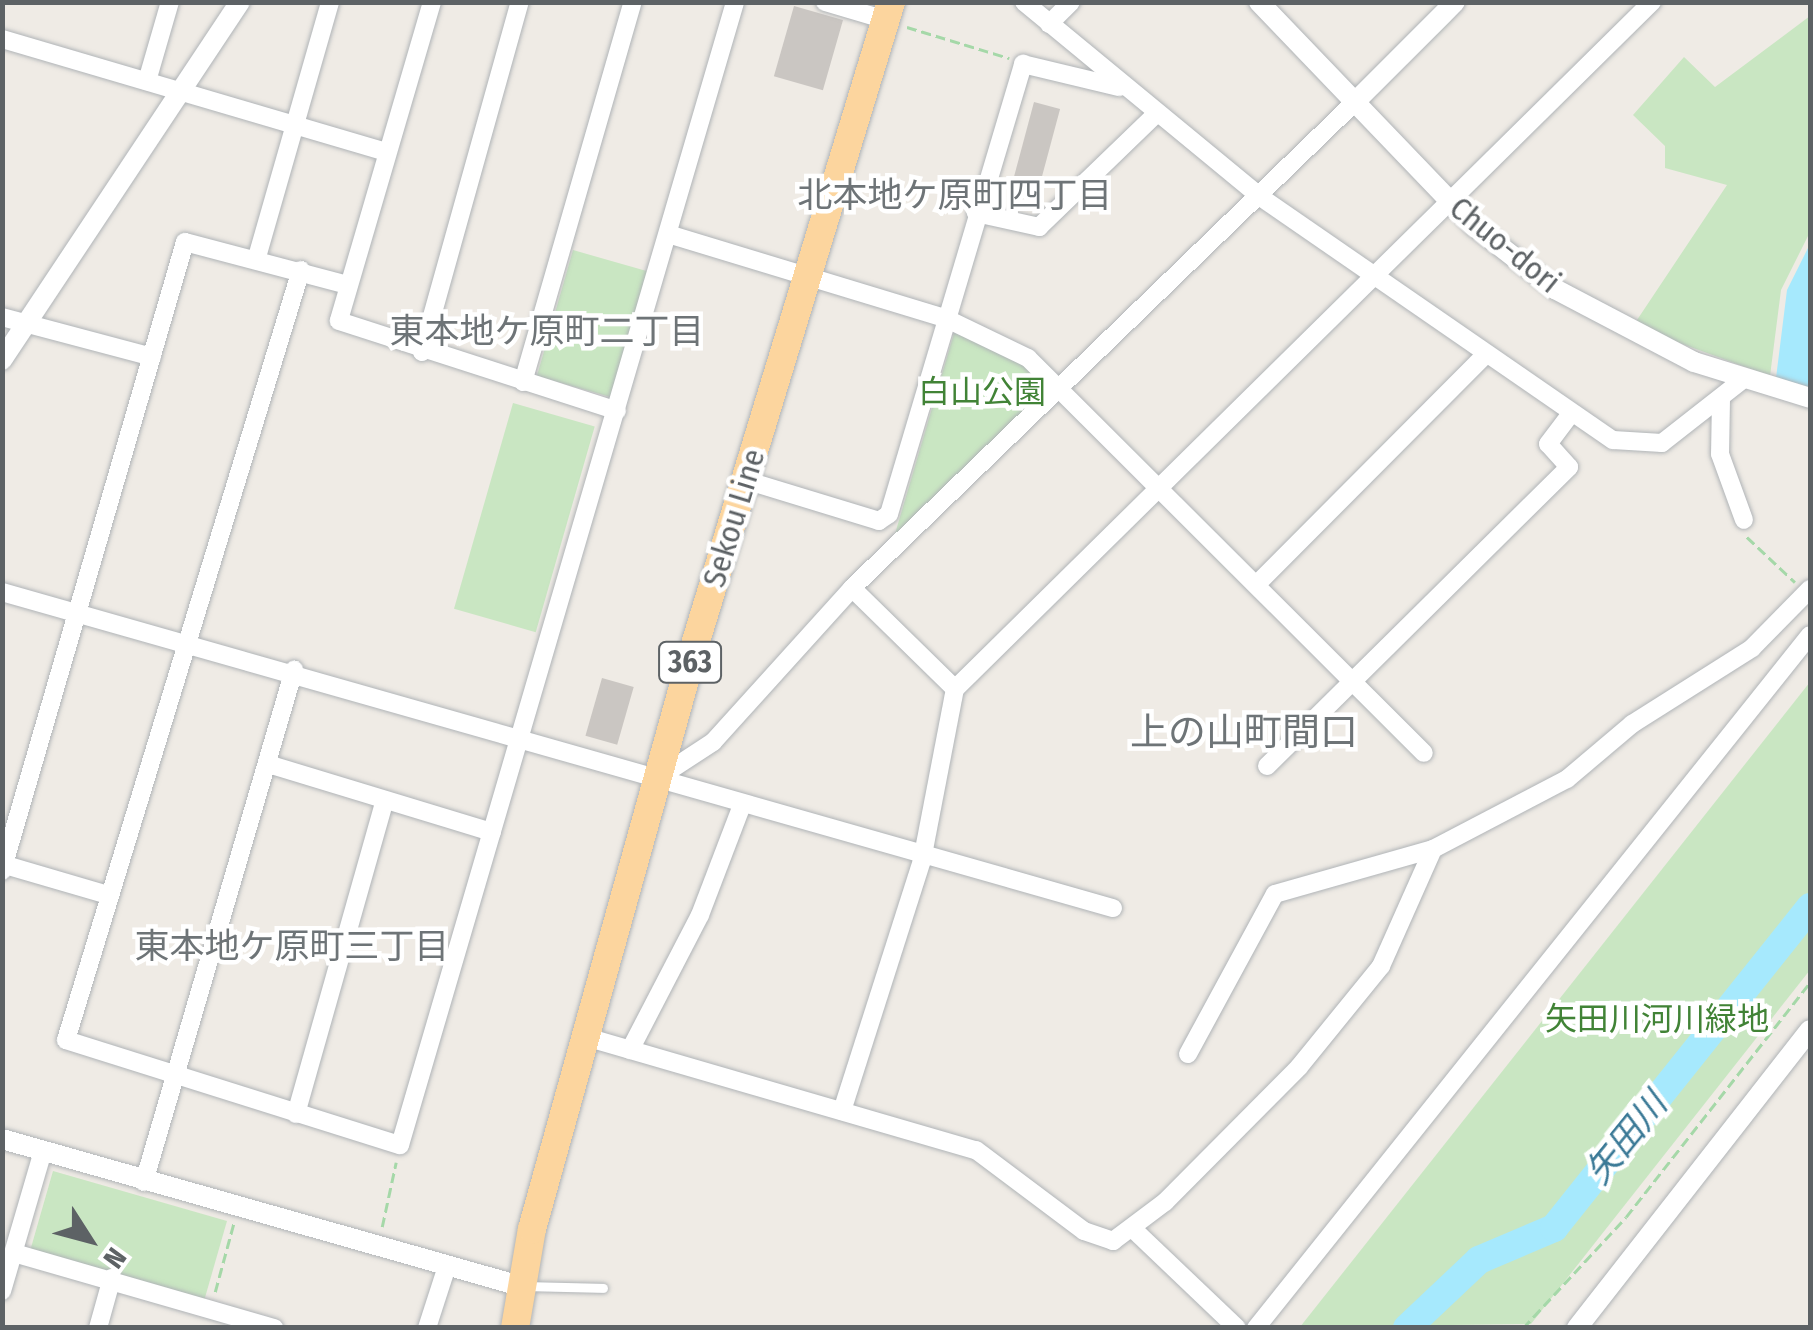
<!DOCTYPE html>
<html>
<head>
<meta charset="utf-8">
<style>
	body { margin:0 }
	#map { position:relative; width:1813px; height:1330px; overflow:hidden; background:#efebe5; font-family:"Fira Sans Condensed","Noto Sans JP",sans-serif }
	div>[style] { position:absolute }
	[style*='--x'] { left:calc(var(--x)*1px); top:calc(var(--y)*1px); width:calc(var(--w)*1px); rotate:calc(var(--a)*1deg) }
	.green>* { inset:0; background:#c9e6c2; transform-origin:0 0 }
	.water>* { inset:0; background:#a6e9fd }
	.river>* { height:28px; margin:-14px; padding:0 14px; transform-origin:14px; border-radius:14px; background:#a6e9fd }
	.building>* { inset:0; background:#cac6c2; transform-origin:0 0 }
	.path>* { height:2.5px; margin-top:-1.25px; transform-origin:0; background:repeating-linear-gradient(90deg,#a5d8a8 0 10px,transparent 0 15px) }
	.roads { filter:drop-shadow(0 0 2px #b0b4b7) drop-shadow(0 0 2px #b0b4b7) }
	.service>* { height:9px; margin:-4.5px; padding:0 4.5px; transform-origin:4.5px; border-radius:4.5px; background:#fff }
	.minor>* { height:18px; margin:-9px; padding:0 9px; transform-origin:9px; border-radius:9px; background:#fff }
	.tertiary>* { height:20px; margin:-10px; padding:0 10px; transform-origin:10px; border-radius:10px; background:#fff }
	.trunk>* { height:28px; margin:-14px; padding:0 14px; transform-origin:14px; border-radius:14px; background:#fcd59e }
	span { translate:-50% -50%; white-space:nowrap; text-align:center; line-height:1.15; -webkit-text-stroke:9px #fff; paint-order:stroke }
	.shield-label span { padding:2px 8px; background:#fff; border:2px solid; border-radius:8px; -webkit-text-stroke-width:0 }
	.shield-label { font-size:30px; color:#5d6265; font-weight:700 }
	.street-label { font-size:32px; color:#5d6265 }
	.park-label { font-size:32px; color:#418336 }
	.neighbourhood-label { font-size:35px; color:#6e7477 }
	.water-label { font-size:35px; color:#3a7996; font-style:italic }
	.quarter-label { font-size:38px; color:#6e7477 }
	.frame { position:absolute; inset:0; border:5px solid #5d6265; pointer-events:none }
	.north { position:absolute; left:40px; top:1190px; width:100px; height:100px; -webkit-text-stroke:8px #fff; paint-order:stroke; rotate:126deg; font-size:28px; font-weight:700; line-height:40px; text-align:center; color:#5d6265 }
	.north::after { content:''; display:block; margin:auto; width:35px; height:45px; background:#5d6265; clip-path:polygon(50% 0,100% 100%,50% 72%,0 100%) }
</style>
</head>
<body>
<div id="map">
	<div class="green">
		<div style="clip-path:polygon(1810px 16px,1810px 232px,1781px 290px,1770px 376px,1633px 326px,1727px 185px,1665px 168px,1665px 146px,1633px 115px,1684px 57px,1715px 87px)"></div>
		<div style="left:573px;top:250px;width:81px;height:131px;rotate:16deg"></div>
		<div style="clip-path:polygon(954px 333px,995px 345px,1054px 383px,895px 534px)"></div>
		<div style="left:513px;top:403px;width:85px;height:214px;rotate:16deg"></div>
		<div style="clip-path:polygon(1810px 682px,1810px 970px,1531px 1324px,1300px 1327px)"></div>
		<div style="left:53px;top:1171px;width:181px;height:82px;rotate:16deg"></div>
	</div>
	<div class="water">
		<div style="clip-path:polygon(1810px 244px,1810px 387px,1776px 378px,1787px 290px)"></div>
	</div>
	<div class="river">
		<div style="--x:1407;--y:1328;--w:99;--a:-43.4"></div>
		<div style="--x:1479;--y:1260;--w:82;--a:-23.1"></div>
		<div style="--x:1554;--y:1228;--w:411;--a:-51.4"></div>
	</div>
	<div class="building">
		<div style="left:794px;top:6px;width:51px;height:73px;rotate:16deg"></div>
		<div style="left:1034px;top:102px;width:27px;height:95px;rotate:15deg"></div>
		<div style="left:602px;top:678px;width:33px;height:60px;rotate:16deg"></div>
	</div>
	<div class="path">
		<div style="--x:907;--y:27;--w:107;--a:16.9"></div>
		<div style="--x:1747;--y:537;--w:66;--a:43.2"></div>
		<div style="--x:382;--y:1227;--w:66;--a:-77.8"></div>
		<div style="--x:215;--y:1292;--w:73;--a:-74.8"></div>
		<div style="--x:1523;--y:1328;--w:151;--a:-47.1"></div>
		<div style="--x:1626;--y:1217;--w:298;--a:-51.9"></div>
	</div>
	<div class="roads">
		<div class="service">
			<div style="--x:528;--y:1286;--w:75;--a:1.5"></div>
		</div>
		<div class="minor">
			<div style="--x:432;--y:2;--w:332;--a:106.3"></div>
			<div style="--x:339;--y:321;--w:292;--a:17.9"></div>
			<div style="--x:825;--y:2;--w:64;--a:16.4"></div>
			<div style="--x:1024;--y:2;--w:305;--a:39.5"></div>
			<div style="--x:1259;--y:196;--w:430;--a:34.6"></div>
			<div style="--x:1613;--y:440;--w:49;--a:3.5"></div>
			<div style="--x:1662;--y:443;--w:105;--a:-38.1"></div>
			<div style="--x:1049;--y:24;--w:31;--a:-45"></div>
			<div style="--x:2;--y:39;--w:400;--a:16.4"></div>
			<div style="--x:147;--y:81;--w:82;--a:-73.8"></div>
			<div style="--x:976;--y:213;--w:65;--a:12.5"></div>
			<div style="--x:1039;--y:227;--w:160;--a:-44"></div>
			<div style="--x:668;--y:234;--w:289;--a:16.9"></div>
			<div style="--x:945;--y:318;--w:92;--a:25.7"></div>
			<div style="--x:1028;--y:358;--w:559;--a:44.93"></div>
			<div style="--x:257;--y:257;--w:265;--a:-74"></div>
			<div style="--x:301;--y:270;--w:805;--a:106.97"></div>
			<div style="--x:66;--y:1040;--w:350;--a:17.5"></div>
			<div style="--x:400;--y:1145;--w:1191;--a:-73.66"></div>
			<div style="--x:2;--y:317;--w:155;--a:14.9"></div>
			<div style="--x:422;--y:352;--w:363;--a:-74.4"></div>
			<div style="--x:523;--y:382;--w:396;--a:-73.9"></div>
			<div style="--x:1721;--y:399;--w:55;--a:91"></div>
			<div style="--x:1720;--y:454;--w:70;--a:70"></div>
			<div style="--x:745;--y:480;--w:140;--a:17"></div>
			<div style="--x:879;--y:521;--w:12;--a:-35"></div>
			<div style="--x:889;--y:514;--w:470;--a:-73.4"></div>
			<div style="--x:1023;--y:64;--w:99;--a:13.5"></div>
			<div style="--x:1257;--y:584;--w:323;--a:-45.1"></div>
			<div style="--x:852;--y:588;--w:144;--a:44.4"></div>
			<div style="--x:2;--y:592;--w:1155;--a:15.88"></div>
			<div style="--x:268;--y:764;--w:234;--a:16.9"></div>
			<div style="--x:1267;--y:766;--w:425;--a:-44.7"></div>
			<div style="--x:1569;--y:467;--w:31;--a:-132"></div>
			<div style="--x:1548;--y:444;--w:39;--a:-53"></div>
			<div style="--x:658;--y:778;--w:66;--a:-33.2"></div>
			<div style="--x:713;--y:742;--w:207;--a:-47.9"></div>
			<div style="--x:852;--y:588;--w:699;--a:-44.02"></div>
			<div style="--x:2;--y:864;--w:110;--a:16.3"></div>
			<div style="--x:2;--y:871;--w:655;--a:-73.78"></div>
			<div style="--x:185;--y:242;--w:169;--a:14.8"></div>
			<div style="--x:586;--y:1037;--w:406;--a:16.2"></div>
			<div style="--x:976;--y:1150;--w:135;--a:36.9"></div>
			<div style="--x:1084;--y:1231;--w:31;--a:19"></div>
			<div style="--x:1113;--y:1241;--w:65;--a:-36.9"></div>
			<div style="--x:1165;--y:1202;--w:190;--a:-45.2"></div>
			<div style="--x:1299;--y:1067;--w:130;--a:-50.9"></div>
			<div style="--x:1381;--y:966;--w:128;--a:-66"></div>
			<div style="--x:1433;--y:849;--w:151;--a:-27.6"></div>
			<div style="--x:1567;--y:779;--w:85;--a:-40.2"></div>
			<div style="--x:1632;--y:724;--w:142;--a:-32.3"></div>
			<div style="--x:1752;--y:648;--w:83;--a:-45.5"></div>
			<div style="--x:630;--y:1050;--w:152;--a:-62.6"></div>
			<div style="--x:700;--y:915;--w:118;--a:-69.1"></div>
			<div style="--x:1188;--y:1054;--w:182;--a:-61.5"></div>
			<div style="--x:1275;--y:894;--w:164;--a:-15.9"></div>
			<div style="--x:842;--y:1111;--w:263;--a:-72.3"></div>
			<div style="--x:922;--y:860;--w:174;--a:-79.1"></div>
			<div style="--x:955;--y:689;--w:979;--a:-44.59"></div>
			<div style="--x:296;--y:1114;--w:326;--a:-74.2"></div>
			<div style="--x:144;--y:1182;--w:534;--a:-73.67"></div>
			<div style="--x:1134;--y:1230;--w:142;--a:43.6"></div>
			<div style="--x:14;--y:1253;--w:271;--a:16.1"></div>
			<div style="--x:2;--y:1291;--w:146;--a:-73.7"></div>
			<div style="--x:98;--y:1328;--w:52;--a:-74.4"></div>
			<div style="--x:427;--y:1328;--w:62;--a:-72.1"></div>
			<div style="--x:1256;--y:1328;--w:887;--a:-51.36"></div>
		</div>
		<div class="tertiary">
			<div style="--x:1259;--y:2;--w:310;--a:46.2"></div>
			<div style="--x:1474;--y:226;--w:103;--a:37.9"></div>
			<div style="--x:1555;--y:289;--w:157;--a:27.7"></div>
			<div style="--x:1694;--y:362;--w:121;--a:17.2"></div>
			<div style="--x:1355;--y:102;--w:141;--a:-45"></div>
			<div style="--x:2;--y:360;--w:430;--a:-56.4"></div>
			<div style="--x:2;--y:1139;--w:538;--a:15.84"></div>
			<div style="--x:1577;--y:1328;--w:378;--a:-52"></div>
		</div>
		<div class="trunk">
			<div style="--x:515;--y:1328;--w:100;--a:-80.3"></div>
			<div style="--x:532;--y:1229;--w:600;--a:-74.43"></div>
			<div style="--x:693;--y:651;--w:679;--a:-73.03"></div>
		</div>
	</div>
	<div class="shield-label">
		<span style="left:690px;top:662px">363</span>
	</div>
	<div class="street-label">
		<span style="left:1505px;top:245px;rotate:39deg">Chuo-dori</span>
		<span style="left:734px;top:518px;rotate:-73deg">Sekou Line</span>
	</div>
	<div class="park-label">
		<span style="left:982px;top:392px">白山公園</span>
		<span style="left:1657px;top:1019px">矢田川河川緑地</span>
	</div>
	<div class="neighbourhood-label">
		<span style="left:955px;top:195px">北本地ケ原町四丁目</span>
		<span style="left:547px;top:331px">東本地ケ原町二丁目</span>
		<span style="left:292px;top:946px">東本地ケ原町三丁目</span>
	</div>
	<div class="water-label">
		<span style="left:1626px;top:1138px;rotate:-51deg">矢田川</span>
	</div>
	<div class="quarter-label">
		<span style="left:1244px;top:733px">上の山町間口</span>
	</div>
	<div class="frame"></div>
	<div class="north">N</div>
</div>
</body>
</html>
